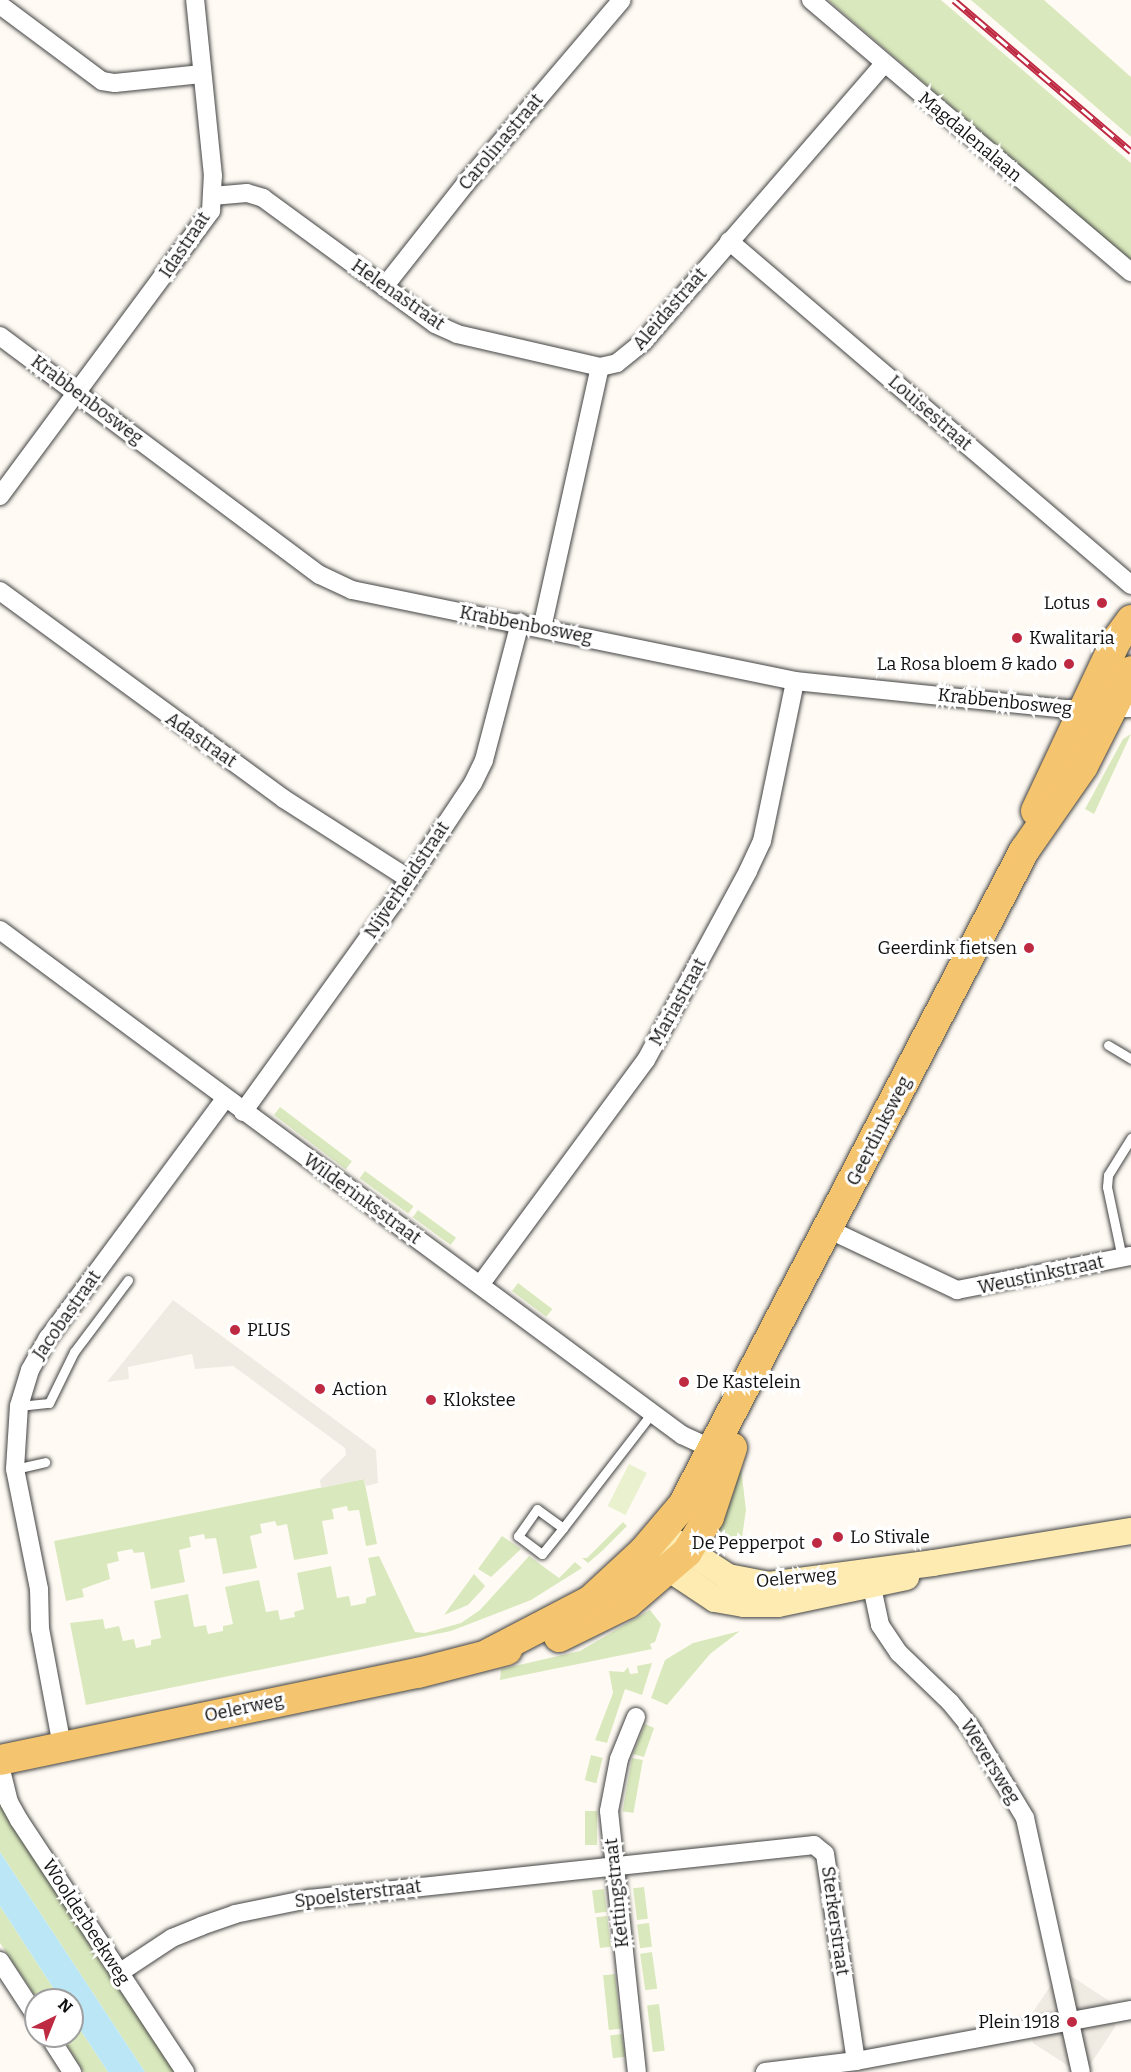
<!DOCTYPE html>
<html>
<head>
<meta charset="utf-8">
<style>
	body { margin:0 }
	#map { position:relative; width:1131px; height:2072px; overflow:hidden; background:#fffbf4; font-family:Bitter,serif }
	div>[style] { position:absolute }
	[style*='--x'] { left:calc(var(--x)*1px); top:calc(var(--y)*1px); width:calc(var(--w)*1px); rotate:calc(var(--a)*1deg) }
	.green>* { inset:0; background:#dae9bd; transform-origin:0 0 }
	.pitch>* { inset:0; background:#e9f1cf; transform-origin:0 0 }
	.plaza>* { inset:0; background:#f0ebe2 }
	.water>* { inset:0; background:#bae6f5 }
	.roads { filter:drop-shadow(0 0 2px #434343) drop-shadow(0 0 2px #434343) }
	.service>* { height:9px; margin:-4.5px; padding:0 4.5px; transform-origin:4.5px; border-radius:4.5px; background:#fff }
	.minor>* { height:18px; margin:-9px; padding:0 9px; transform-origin:9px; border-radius:9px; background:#fff }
	.secondary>* { height:26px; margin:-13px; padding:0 13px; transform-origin:13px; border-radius:13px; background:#fdebb1 }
	.primary>* { height:30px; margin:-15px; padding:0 15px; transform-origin:15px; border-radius:15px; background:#f5c46e }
	.rail>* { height:7px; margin-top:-3.5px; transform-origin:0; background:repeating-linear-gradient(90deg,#fff 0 14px,#bf2a43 0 28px); box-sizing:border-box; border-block:2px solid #bf2a43 }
	.dots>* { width:16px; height:16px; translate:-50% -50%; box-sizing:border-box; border:3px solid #fff; border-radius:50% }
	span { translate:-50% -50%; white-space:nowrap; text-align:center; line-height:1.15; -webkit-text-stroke:6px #fff; paint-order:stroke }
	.street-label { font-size:18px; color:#101010 }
	.poi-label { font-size:18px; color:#101010 }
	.right { translate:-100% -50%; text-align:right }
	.left { translate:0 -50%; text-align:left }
	.north { position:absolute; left:24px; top:1988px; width:60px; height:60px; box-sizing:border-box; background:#fff; border:2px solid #9f9f9f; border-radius:50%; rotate:43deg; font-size:16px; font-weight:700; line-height:24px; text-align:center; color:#101010 }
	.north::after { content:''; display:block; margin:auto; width:21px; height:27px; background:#bf2a43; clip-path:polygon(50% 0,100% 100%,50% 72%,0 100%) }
</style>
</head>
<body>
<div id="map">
	<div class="green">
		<div style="clip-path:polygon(828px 0,941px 0,1131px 163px,1131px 261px)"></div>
		<div style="clip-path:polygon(971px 0,1044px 0,1131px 77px,1131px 137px)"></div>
		<div style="clip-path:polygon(1131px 734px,1094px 814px,1085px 809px,1123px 739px)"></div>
		<div style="left:280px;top:1107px;width:90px;height:10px;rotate:37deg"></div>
		<div style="left:365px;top:1171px;width:60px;height:9px;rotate:36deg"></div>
		<div style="left:418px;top:1210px;width:47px;height:9px;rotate:36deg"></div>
		<div style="left:518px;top:1283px;width:43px;height:10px;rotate:37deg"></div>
		<div style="clip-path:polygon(741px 1468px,746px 1510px,741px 1544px,716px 1531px)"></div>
		<div style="clip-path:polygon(364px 1479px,377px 1544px,366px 1546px,359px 1510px,348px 1511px,347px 1506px,332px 1509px,334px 1519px,322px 1521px,328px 1554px,294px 1560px,287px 1524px,277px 1526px,275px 1521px,260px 1524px,262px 1533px,250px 1536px,257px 1568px,223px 1574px,216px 1538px,205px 1539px,204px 1534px,189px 1537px,191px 1547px,179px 1550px,185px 1582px,151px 1589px,144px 1552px,134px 1553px,132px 1549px,117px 1552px,119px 1561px,107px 1564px,110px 1579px,82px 1589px,84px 1597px,66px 1601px,54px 1541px)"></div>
		<div style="clip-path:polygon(623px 1522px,627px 1526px,602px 1551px,588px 1563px,582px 1558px,587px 1558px)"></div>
		<div style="clip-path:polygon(502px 1536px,521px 1549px,491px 1577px,478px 1569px)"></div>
		<div style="clip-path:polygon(379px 1556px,415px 1632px,425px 1633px,461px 1623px,480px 1610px,529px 1556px,559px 1578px,575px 1562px,582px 1568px,531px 1600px,451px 1631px,86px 1705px,70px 1623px,103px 1619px,105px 1629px,119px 1626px,123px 1641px,134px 1639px,136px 1648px,151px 1645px,151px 1640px,161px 1638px,154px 1601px,188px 1594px,194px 1627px,206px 1625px,208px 1634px,223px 1631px,223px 1626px,233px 1624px,225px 1587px,259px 1580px,266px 1612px,278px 1610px,280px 1620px,295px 1617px,294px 1612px,304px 1609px,297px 1573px,331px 1566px,337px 1598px,349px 1596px,351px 1606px,366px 1603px,366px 1598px,376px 1595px,368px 1558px)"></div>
		<div style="clip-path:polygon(474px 1574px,485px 1586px,481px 1591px,468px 1605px,444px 1615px)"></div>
		<div style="clip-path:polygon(650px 1610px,661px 1624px,655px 1642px,650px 1644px,652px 1649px,500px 1680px,501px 1669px,580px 1651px)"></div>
		<div style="clip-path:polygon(740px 1631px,710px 1654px,667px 1705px,651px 1698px,665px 1660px,693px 1643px)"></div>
		<div style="clip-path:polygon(652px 1663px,642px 1695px,625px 1689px,607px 1743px,595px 1740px,613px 1693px,609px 1671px,624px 1672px,628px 1667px,630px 1674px,638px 1673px,637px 1666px)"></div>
		<div style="clip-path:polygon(645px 1724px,654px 1728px,644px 1757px,633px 1754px)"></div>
		<div style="left:591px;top:1755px;width:12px;height:26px;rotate:14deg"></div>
		<div style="left:632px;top:1758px;width:11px;height:54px;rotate:10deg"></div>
		<div style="clip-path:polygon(0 1796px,177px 2072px,145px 2072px,0 1852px)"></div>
		<div style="left:585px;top:1811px;width:12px;height:34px"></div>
		<div style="left:644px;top:1887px;width:32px;height:11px;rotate:83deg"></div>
		<div style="left:604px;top:1889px;width:23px;height:12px;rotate:83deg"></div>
		<div style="clip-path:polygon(0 1906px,61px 2000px,38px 2000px,0 1943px)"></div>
		<div style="left:607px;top:1916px;width:31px;height:11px;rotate:83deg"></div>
		<div style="left:649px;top:1923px;width:24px;height:12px;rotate:83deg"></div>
		<div style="left:652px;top:1952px;width:37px;height:12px;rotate:82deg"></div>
		<div style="left:615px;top:1974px;width:55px;height:12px;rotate:84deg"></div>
		<div style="left:659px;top:2004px;width:47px;height:12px;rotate:83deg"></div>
		<div style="clip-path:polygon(72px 2017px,108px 2072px,84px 2072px,61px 2036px,72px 2036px)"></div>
		<div style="left:622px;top:2034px;width:23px;height:12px;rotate:83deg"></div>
	</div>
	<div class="pitch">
		<div style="left:629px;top:1464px;width:20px;height:47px;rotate:27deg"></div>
	</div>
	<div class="plaza">
		<div style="clip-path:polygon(173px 1300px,376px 1450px,378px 1483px,366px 1486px,364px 1479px,321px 1488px,320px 1480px,346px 1455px,345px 1448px,233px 1366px,195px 1369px,192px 1354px,128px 1367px,129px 1379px,107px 1382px)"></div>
		<div style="clip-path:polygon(1071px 1976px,1111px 2002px,1115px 2027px,1088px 2068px,1076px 2071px,1033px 2043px,1029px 2018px,1055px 1979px)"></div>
	</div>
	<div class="water">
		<div style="clip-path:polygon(0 1852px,145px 2072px,108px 2072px,72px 2017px,72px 2000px,61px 2000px,0 1906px)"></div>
	</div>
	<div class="roads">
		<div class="service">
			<div style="--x:1108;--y:1045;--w:27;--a:31"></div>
			<div style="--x:1122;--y:1258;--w:73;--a:-101.9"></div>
			<div style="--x:1107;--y:1187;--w:12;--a:-85"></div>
			<div style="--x:1108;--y:1175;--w:44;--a:-58.1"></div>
			<div style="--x:19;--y:1406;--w:30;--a:-6"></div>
			<div style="--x:49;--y:1403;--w:57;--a:-63.9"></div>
			<div style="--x:74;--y:1352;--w:90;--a:-53.1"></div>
			<div style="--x:15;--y:1469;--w:31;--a:-13"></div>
			<div style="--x:563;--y:1528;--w:32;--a:-144"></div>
			<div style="--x:537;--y:1509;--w:33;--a:125"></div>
			<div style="--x:518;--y:1536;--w:30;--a:37"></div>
			<div style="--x:542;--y:1554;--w:33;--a:-51"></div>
			<div style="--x:563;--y:1528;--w:145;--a:-52.3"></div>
		</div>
		<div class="minor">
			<div style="--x:811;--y:0;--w:420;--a:40.4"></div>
			<div style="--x:0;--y:5;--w:127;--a:36.7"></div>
			<div style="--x:102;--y:81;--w:13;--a:9"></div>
			<div style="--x:115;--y:83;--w:87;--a:-5.9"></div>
			<div style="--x:212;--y:196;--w:35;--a:-5"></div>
			<div style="--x:247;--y:193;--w:17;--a:17"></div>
			<div style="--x:263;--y:198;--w:213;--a:36.2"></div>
			<div style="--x:435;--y:324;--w:24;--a:24"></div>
			<div style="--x:457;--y:334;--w:147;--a:13"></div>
			<div style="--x:729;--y:241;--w:529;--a:40.55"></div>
			<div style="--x:384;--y:287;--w:132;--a:-51.7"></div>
			<div style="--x:466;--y:183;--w:240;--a:-49.6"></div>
			<div style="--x:0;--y:336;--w:399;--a:36.8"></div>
			<div style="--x:320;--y:575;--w:35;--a:25"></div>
			<div style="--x:352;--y:590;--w:452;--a:11.6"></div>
			<div style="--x:795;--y:681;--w:274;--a:5.9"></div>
			<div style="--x:1068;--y:709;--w:63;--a:-0.9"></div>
			<div style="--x:0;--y:496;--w:355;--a:-53.5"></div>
			<div style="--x:211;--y:211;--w:35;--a:-87"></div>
			<div style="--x:213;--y:176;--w:177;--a:-95.8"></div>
			<div style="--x:0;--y:591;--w:352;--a:36.2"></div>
			<div style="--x:284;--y:799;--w:148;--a:32.6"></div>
			<div style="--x:542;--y:628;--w:267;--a:-77.5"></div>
			<div style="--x:600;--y:367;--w:17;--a:-13"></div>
			<div style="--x:617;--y:363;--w:33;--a:-39"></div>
			<div style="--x:643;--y:342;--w:368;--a:-49.1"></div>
			<div style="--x:0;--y:930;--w:849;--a:36.52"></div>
			<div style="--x:682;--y:1435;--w:43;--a:24.8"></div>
			<div style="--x:243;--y:1112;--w:255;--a:-54.3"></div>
			<div style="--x:392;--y:905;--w:146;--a:-56.4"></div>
			<div style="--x:473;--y:783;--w:25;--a:-64"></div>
			<div style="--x:484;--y:760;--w:142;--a:-75.3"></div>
			<div style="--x:828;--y:1229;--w:143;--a:25.3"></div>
			<div style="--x:957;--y:1290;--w:177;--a:-11.1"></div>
			<div style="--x:480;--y:1285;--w:280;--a:-53.6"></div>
			<div style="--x:646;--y:1060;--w:215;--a:-61.6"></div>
			<div style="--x:748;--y:871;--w:33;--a:-65"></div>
			<div style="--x:762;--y:841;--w:163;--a:-78.3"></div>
			<div style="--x:872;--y:1587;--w:39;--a:78"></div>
			<div style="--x:880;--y:1625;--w:34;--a:56"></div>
			<div style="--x:899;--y:1653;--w:71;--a:43.9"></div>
			<div style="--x:950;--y:1702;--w:33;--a:51"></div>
			<div style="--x:971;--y:1728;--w:105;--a:59"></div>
			<div style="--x:1025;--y:1818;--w:260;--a:77.6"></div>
			<div style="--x:636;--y:1717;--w:45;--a:112"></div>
			<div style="--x:619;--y:1759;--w:53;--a:100.9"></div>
			<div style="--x:609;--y:1811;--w:262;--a:83.9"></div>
			<div style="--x:62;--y:1746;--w:119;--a:-100.6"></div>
			<div style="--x:40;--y:1629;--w:40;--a:-91.4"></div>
			<div style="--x:39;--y:1589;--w:122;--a:-101.3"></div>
			<div style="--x:15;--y:1469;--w:63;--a:-86.4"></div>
			<div style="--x:19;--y:1406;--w:38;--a:-73"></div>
			<div style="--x:30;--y:1370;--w:37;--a:-61"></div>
			<div style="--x:48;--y:1338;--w:297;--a:-53.5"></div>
			<div style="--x:0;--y:1766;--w:37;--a:76"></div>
			<div style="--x:9;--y:1802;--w:21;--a:61"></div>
			<div style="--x:19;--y:1820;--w:302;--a:56.6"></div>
			<div style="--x:0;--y:1961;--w:66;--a:56.8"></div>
			<div style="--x:119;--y:1973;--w:64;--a:-33.4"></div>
			<div style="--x:172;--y:1938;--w:31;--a:-22"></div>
			<div style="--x:201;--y:1926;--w:36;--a:-19"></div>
			<div style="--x:235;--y:1914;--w:76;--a:-11.5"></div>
			<div style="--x:309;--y:1899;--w:508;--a:-6.1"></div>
			<div style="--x:814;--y:1845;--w:14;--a:39"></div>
			<div style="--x:825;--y:1854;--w:209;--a:81.5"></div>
			<div style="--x:49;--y:2036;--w:43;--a:57.4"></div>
			<div style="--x:765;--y:2072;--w:92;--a:-6.9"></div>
			<div style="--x:856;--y:2061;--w:280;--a:-10.5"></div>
		</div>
		<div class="secondary">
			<div style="--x:661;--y:1533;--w:80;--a:33.3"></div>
			<div style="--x:728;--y:1577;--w:42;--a:11"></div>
			<div style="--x:769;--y:1585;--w:165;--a:-7.6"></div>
			<div style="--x:933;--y:1563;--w:201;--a:-9.2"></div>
			<div style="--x:653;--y:1558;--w:74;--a:33.5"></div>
			<div style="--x:715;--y:1599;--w:29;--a:10"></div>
			<div style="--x:744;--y:1604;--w:34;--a:0"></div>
			<div style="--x:778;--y:1604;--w:131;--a:-11.9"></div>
		</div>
		<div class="primary">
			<div style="--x:1036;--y:811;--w:188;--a:-64.8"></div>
			<div style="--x:1116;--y:641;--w:26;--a:-54"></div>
			<div style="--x:559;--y:1637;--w:77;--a:-26.2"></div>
			<div style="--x:628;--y:1603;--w:78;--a:-40.8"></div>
			<div style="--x:687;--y:1552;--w:41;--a:-57.8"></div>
			<div style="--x:709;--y:1517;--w:73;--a:-71.6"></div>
			<div style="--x:488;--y:1654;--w:115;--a:-27.5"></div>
			<div style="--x:590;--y:1601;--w:74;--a:-42.8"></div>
			<div style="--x:644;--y:1551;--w:60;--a:-49.7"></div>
			<div style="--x:683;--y:1505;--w:738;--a:-62.46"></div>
			<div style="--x:1024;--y:851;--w:103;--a:-55.2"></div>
			<div style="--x:1083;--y:766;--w:106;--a:-63.2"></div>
			<div style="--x:0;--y:1760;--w:427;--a:-11.8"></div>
			<div style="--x:418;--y:1673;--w:92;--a:-14.5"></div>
		</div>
	</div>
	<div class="rail">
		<div style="--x:954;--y:0;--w:233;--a:40.5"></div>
	</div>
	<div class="dots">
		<div style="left:1102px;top:603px;background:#bf2a43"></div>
		<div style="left:1017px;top:638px;background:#bf2a43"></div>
		<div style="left:1069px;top:664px;background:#bf2a43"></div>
		<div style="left:1029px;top:948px;background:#bf2a43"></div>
		<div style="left:235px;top:1330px;background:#bf2a43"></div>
		<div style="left:684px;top:1382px;background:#bf2a43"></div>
		<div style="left:320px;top:1389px;background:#bf2a43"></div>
		<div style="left:431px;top:1400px;background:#bf2a43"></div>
		<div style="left:838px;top:1537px;background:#bf2a43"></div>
		<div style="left:817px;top:1543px;background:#bf2a43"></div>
		<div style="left:1072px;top:2022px;background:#bf2a43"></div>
	</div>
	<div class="street-label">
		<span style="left:970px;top:137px;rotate:40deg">Magdalenalaan</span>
		<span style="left:501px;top:142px;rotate:-50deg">Carolinastraat</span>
		<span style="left:185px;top:245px;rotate:-56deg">Idastraat</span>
		<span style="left:398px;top:295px;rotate:35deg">Helenastraat</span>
		<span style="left:670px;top:309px;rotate:-49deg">Aleidastraat</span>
		<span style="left:87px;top:400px;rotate:37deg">Krabbenbosweg</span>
		<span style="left:930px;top:413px;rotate:41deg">Louisestraat</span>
		<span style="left:526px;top:625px;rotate:11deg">Krabbenbosweg</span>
		<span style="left:1005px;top:702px;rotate:6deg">Krabbenbosweg</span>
		<span style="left:201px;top:740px;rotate:35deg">Adastraat</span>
		<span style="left:407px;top:880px;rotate:-56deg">Nijverheidstraat</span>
		<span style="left:678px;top:1002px;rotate:-61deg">Mariastraat</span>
		<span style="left:879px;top:1131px;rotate:-63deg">Geerdinksweg</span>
		<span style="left:362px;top:1199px;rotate:36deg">Wilderinksstraat</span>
		<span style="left:1041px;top:1275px;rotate:-12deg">Weustinkstraat</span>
		<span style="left:67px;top:1315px;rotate:-55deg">Jacobastraat</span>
		<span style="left:796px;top:1578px;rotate:-5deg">Oelerweg</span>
		<span style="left:244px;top:1708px;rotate:-12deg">Oelerweg</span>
		<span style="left:990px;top:1762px;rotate:58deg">Weversweg</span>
		<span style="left:617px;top:1893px;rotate:-96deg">Kettingstraat</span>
		<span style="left:358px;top:1894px;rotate:-7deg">Spoelsterstraat</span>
		<span style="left:835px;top:1921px;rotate:82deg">Sterkerstraat</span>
		<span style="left:86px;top:1922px;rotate:57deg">Woolderbeekweg</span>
	</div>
	<div class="poi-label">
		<span class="right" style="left:1090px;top:603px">Lotus</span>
		<span class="left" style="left:1029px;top:638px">Kwalitaria</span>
		<span class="right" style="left:1057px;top:664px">La Rosa bloem &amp; kado</span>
		<span class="right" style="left:1017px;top:948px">Geerdink fietsen</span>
		<span class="left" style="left:247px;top:1330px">PLUS</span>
		<span class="left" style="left:696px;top:1382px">De Kastelein</span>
		<span class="left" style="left:332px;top:1389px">Action</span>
		<span class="left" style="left:443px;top:1400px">Klokstee</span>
		<span class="left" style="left:850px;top:1537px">Lo Stivale</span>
		<span class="right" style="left:805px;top:1543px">De Pepperpot</span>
		<span class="right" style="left:1060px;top:2022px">Plein 1918</span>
	</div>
	<div class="north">N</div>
</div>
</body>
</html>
